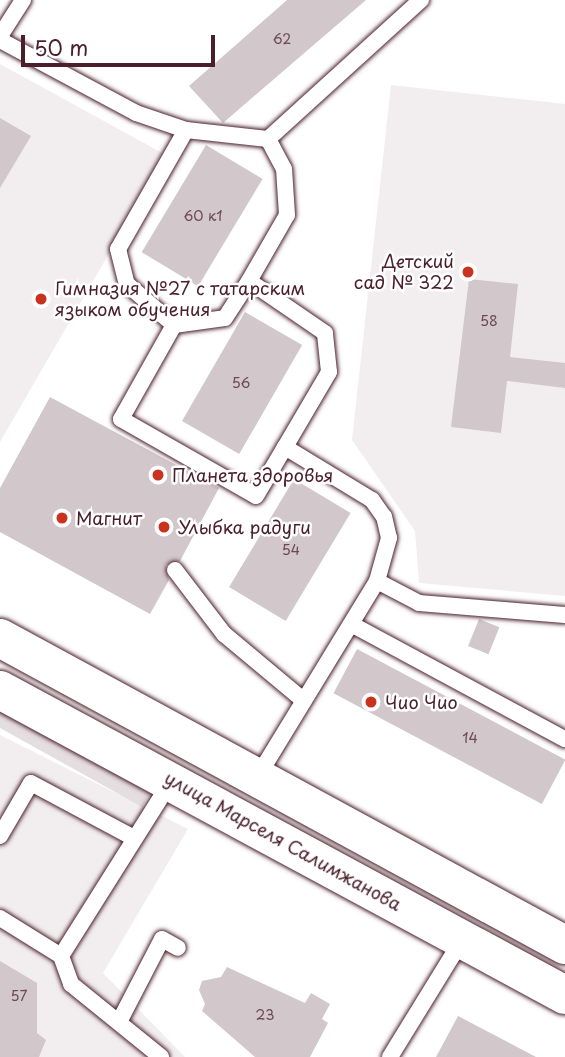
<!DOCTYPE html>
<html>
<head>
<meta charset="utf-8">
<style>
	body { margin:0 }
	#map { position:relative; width:565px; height:1057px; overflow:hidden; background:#fff; font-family:"Playpen Sans",sans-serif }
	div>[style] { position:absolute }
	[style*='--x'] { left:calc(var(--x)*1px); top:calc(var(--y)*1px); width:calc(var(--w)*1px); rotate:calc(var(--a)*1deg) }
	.built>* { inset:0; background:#f2eeef }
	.green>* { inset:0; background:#e5dee0 }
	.building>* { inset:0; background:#d2c7cb; transform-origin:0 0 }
	.roads { filter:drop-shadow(0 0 2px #4a1f2b) drop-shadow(0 0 2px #4a1f2b) }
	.lane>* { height:16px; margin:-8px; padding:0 8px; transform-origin:8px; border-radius:8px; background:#fff }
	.primary>* { height:38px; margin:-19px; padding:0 19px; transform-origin:19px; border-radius:19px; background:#fff }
	.dots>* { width:19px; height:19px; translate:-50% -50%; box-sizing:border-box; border:4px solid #fff; border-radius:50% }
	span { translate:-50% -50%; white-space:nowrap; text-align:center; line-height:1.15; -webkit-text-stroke:5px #fff; paint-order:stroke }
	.number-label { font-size:14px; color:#6c4953 }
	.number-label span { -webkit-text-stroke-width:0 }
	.poi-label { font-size:18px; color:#4a1f2b }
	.right { translate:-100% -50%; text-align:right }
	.left { translate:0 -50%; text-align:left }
	.street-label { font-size:18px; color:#4a1f2b }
	.scale { position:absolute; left:21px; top:35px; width:194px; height:32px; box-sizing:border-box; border:4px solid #4a1f2b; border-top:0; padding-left:9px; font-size:21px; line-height:24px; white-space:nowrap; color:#4a1f2b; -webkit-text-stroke:5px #fff; paint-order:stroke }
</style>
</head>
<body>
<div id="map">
	<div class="built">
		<div style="clip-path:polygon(0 64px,166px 155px,0 442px)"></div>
		<div style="clip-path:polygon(391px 85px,565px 104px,565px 596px,419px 583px,415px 531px,352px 440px)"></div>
		<div style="clip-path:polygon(0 735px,188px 829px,103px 973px,185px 1057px,0 1057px)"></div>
	</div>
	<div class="green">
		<div style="clip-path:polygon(0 696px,151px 790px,142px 807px,0 728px)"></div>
	</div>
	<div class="building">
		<div style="clip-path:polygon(287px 0,366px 0,223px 123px,189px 86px)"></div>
		<div style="clip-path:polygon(0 118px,31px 136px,0 188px)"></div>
		<div style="left:206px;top:145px;width:66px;height:125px;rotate:31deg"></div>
		<div style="clip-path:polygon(469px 279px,518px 284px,510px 357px,565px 363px,565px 388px,507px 381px,501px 433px,451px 427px)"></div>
		<div style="left:245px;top:312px;width:66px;height:126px;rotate:30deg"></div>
		<div style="clip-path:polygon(50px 397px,219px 488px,180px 561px,166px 565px,169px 580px,150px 614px,0 532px,0 488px)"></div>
		<div style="left:294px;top:479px;width:66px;height:126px;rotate:31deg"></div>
		<div style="left:479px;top:619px;width:22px;height:29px;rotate:22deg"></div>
		<div style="left:357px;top:649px;width:236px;height:50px;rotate:28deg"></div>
		<div style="clip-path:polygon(0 961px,37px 983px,37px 1033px,46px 1040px,39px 1057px,0 1057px)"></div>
		<div style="clip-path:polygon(227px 967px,305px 1003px,311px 993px,330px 1004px,322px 1019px,328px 1023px,310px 1057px,255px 1057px,202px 1011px,205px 1004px,199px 990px,202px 981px,221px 977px)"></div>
		<div style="clip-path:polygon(458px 1016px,536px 1057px,436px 1057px)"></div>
	</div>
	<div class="roads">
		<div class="lane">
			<div style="--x:0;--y:36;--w:43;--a:-57.4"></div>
			<div style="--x:0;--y:40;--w:154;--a:28.2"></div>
			<div style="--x:136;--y:113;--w:53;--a:18.8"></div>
			<div style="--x:186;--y:130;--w:82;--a:6.3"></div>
			<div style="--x:268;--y:139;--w:207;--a:-42.3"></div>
			<div style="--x:186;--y:130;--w:137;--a:119.7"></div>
			<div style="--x:118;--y:249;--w:36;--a:76"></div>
			<div style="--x:127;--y:284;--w:62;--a:41.1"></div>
			<div style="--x:174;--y:325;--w:108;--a:119.4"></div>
			<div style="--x:121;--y:419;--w:155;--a:29.7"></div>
			<div style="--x:256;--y:496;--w:57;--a:-59.4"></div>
			<div style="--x:174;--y:325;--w:51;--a:-7.8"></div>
			<div style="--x:225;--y:318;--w:44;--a:-57"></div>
			<div style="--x:175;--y:570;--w:81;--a:52.6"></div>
			<div style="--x:224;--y:634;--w:104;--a:39.9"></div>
			<div style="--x:377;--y:581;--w:47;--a:27.6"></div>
			<div style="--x:419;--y:603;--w:146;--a:4.7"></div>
			<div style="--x:351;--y:624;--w:243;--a:28.3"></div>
			<div style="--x:258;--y:776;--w:228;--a:-58.6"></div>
			<div style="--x:377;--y:581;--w:45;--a:-74.4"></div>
			<div style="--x:389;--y:538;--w:22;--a:-103"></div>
			<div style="--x:384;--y:517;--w:21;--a:-125"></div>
			<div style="--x:372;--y:500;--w:102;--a:-148.7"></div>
			<div style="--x:285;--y:447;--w:87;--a:-59.6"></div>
			<div style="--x:329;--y:372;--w:39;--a:-96"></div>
			<div style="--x:325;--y:333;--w:92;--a:-145.6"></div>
			<div style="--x:249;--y:281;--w:76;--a:-60.1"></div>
			<div style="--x:287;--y:215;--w:46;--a:-93.7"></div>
			<div style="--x:284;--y:169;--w:34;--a:-118"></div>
			<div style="--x:0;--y:836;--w:61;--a:-59.7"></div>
			<div style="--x:31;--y:783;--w:117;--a:28.1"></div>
			<div style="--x:0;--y:918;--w:72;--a:31.9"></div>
			<div style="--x:61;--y:956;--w:30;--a:70"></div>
			<div style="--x:71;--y:984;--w:116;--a:39"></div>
			<div style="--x:61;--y:956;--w:208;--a:-57.8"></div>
			<div style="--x:119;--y:1022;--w:93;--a:-62.6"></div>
			<div style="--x:162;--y:939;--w:18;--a:29"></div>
			<div style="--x:390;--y:1057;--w:137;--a:-58.4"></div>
		</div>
		<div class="primary">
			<div style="--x:0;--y:638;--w:643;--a:28.52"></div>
			<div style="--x:0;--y:690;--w:642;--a:28.36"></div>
		</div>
	</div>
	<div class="dots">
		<div style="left:468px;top:272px;background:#c8321e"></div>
		<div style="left:41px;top:299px;background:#c8321e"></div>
		<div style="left:158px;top:475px;background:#c8321e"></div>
		<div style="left:62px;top:518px;background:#c8321e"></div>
		<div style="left:164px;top:527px;background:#c8321e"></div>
		<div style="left:371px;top:702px;background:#c8321e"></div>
	</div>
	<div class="number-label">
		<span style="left:282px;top:39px">62</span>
		<span style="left:203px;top:216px">60 к1</span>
		<span style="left:489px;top:321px">58</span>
		<span style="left:241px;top:383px">56</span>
		<span style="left:291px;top:550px">54</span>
		<span style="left:470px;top:738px">14</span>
		<span style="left:19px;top:996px">57</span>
		<span style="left:265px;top:1015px">23</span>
	</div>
	<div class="poi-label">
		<span class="right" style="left:454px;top:272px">Детский<br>сад № 322</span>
		<span class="left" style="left:55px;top:299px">Гимназия №27 с татарским<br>языком обучения</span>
		<span class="left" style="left:172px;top:475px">Планета здоровья</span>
		<span class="left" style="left:76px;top:518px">Магнит</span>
		<span class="left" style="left:178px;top:527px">Улыбка радуги</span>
		<span class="left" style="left:385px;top:702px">Чио Чио</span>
	</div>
	<div class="street-label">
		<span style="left:283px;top:841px;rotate:29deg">улица Марселя Салимжанова</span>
	</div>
	<div class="scale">50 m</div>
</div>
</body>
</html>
